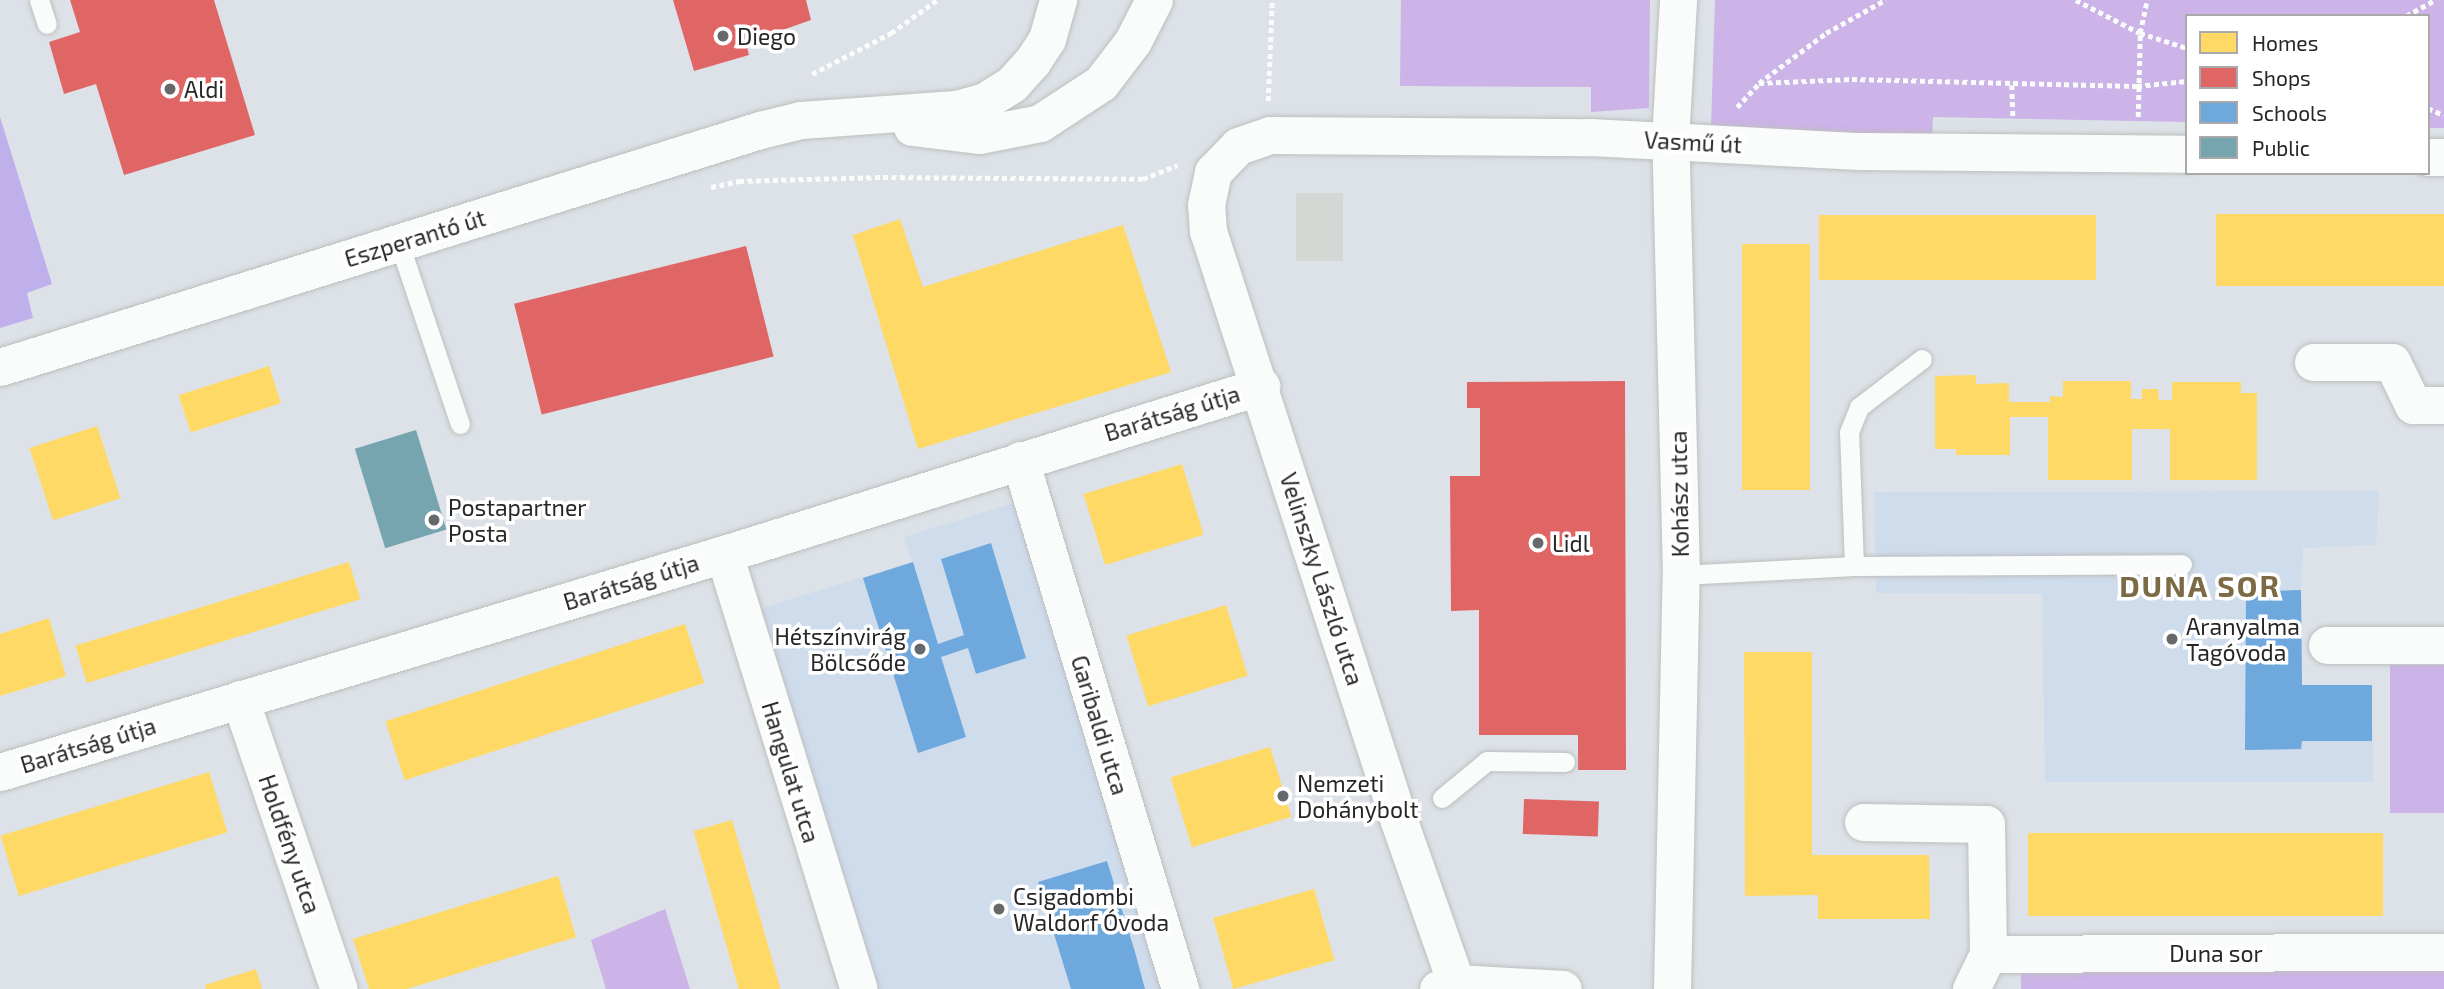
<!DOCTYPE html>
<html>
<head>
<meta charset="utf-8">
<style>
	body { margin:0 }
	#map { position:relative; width:2444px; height:989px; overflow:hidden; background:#dce2e7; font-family:"Exo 2",sans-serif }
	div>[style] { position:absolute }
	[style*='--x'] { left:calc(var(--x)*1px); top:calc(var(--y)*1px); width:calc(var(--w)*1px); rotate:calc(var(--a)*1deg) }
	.industrial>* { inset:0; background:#d4d8d4; transform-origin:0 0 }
	.education>* { inset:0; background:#cfdcec }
	.green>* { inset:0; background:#ccb3e8; transform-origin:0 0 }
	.pitch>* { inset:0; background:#bfb0ec }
	.homes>* { inset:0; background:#ffd966; transform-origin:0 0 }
	.shops>* { inset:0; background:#e06666; transform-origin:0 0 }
	.schools>* { inset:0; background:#6fa8dc }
	.public>* { inset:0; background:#76a5af; transform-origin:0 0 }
	.path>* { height:4.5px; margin-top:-2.25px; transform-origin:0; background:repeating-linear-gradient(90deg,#fafbfb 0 5px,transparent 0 8.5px) }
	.roads { filter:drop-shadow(0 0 2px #bebfbf) drop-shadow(0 0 2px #bebfbf) }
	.lane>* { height:19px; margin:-9.5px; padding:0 9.5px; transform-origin:9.5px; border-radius:9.5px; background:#fafbfb }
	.street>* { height:37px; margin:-18.5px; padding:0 18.5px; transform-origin:18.5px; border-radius:18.5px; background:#fafbfb }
	.dots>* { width:19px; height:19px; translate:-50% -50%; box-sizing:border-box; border:4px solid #fff; border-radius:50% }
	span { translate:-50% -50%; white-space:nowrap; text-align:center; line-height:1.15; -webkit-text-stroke:7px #fff; paint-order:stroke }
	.poi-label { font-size:23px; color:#272727 }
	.left { translate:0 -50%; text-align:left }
	.right { translate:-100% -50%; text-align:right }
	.street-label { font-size:23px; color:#272727 }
	.district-label { font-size:30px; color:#7b6a44; font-weight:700; letter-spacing:2px }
	.legend { position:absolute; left:2185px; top:14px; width:245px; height:161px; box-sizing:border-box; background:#fff; border:2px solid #a9a9a9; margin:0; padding:9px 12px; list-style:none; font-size:21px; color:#272727 }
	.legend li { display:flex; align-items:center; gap:14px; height:35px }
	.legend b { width:35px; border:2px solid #a9a9a9 }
</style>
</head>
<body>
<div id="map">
	<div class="industrial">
		<div style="left:1296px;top:193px;width:47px;height:68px"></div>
	</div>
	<div class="education">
		<div style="clip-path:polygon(2379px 491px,2376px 545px,2303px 548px,2301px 590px,2302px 685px,2372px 685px,2373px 782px,2045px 782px,2042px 594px,1876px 593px,1874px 492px)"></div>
		<div style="clip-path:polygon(1020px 501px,1170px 989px,877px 989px,762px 608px,912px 562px,904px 537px)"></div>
	</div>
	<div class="green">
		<div style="clip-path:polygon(1401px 0,1650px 0,1649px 108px,1591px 112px,1591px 87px,1400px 86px)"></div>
		<div style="clip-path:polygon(1715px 0,2444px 0,2444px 128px,2428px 128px,2428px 16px,2187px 16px,2187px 122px,1933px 117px,1932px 139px,1711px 127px)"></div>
		<div style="left:2444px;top:665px;width:148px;height:54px;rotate:90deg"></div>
		<div style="clip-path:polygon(665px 909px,690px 989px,606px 989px,591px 940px)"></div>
		<div style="left:2021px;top:969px;width:423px;height:35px"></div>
	</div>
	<div class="pitch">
		<div style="clip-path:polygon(0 117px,52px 284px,27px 293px,33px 318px,0 328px)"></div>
	</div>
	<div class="homes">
		<div style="left:2216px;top:214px;width:228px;height:72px"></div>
		<div style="left:2096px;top:215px;width:65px;height:277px;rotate:90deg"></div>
		<div style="clip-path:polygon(900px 219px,923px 287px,1123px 225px,1171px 372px,918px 449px,853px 235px)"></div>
		<div style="left:1742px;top:244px;width:68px;height:246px"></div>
		<div style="left:269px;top:366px;width:39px;height:95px;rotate:72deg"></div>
		<div style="clip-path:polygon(1976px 375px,1976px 384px,2009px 383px,2009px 402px,2050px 402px,2050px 396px,2063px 397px,2063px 381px,2131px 381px,2131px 399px,2142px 399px,2142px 389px,2158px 389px,2159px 400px,2172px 400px,2172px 382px,2241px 382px,2241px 393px,2257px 393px,2257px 480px,2170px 480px,2170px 429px,2132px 429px,2132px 480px,2048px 480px,2048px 417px,2010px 417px,2010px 455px,1956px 455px,1956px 449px,1935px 449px,1935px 376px)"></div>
		<div style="left:97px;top:426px;width:76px;height:71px;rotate:72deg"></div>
		<div style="left:1182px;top:464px;width:74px;height:103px;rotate:73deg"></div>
		<div style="left:349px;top:562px;width:39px;height:286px;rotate:73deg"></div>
		<div style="left:1226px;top:605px;width:74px;height:104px;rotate:73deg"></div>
		<div style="clip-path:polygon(49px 618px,66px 676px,0 696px,0 634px)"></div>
		<div style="left:685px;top:624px;width:62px;height:315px;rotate:72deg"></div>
		<div style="clip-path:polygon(1744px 652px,1812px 652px,1812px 855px,1929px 855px,1930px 919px,1818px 919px,1818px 895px,1745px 896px)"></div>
		<div style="left:1270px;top:747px;width:73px;height:104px;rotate:73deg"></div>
		<div style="left:209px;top:772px;width:63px;height:218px;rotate:73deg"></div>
		<div style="left:732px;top:820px;width:176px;height:40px;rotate:74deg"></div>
		<div style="left:2028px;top:833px;width:355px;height:83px"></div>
		<div style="clip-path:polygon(558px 876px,576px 937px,407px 989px,369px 989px,353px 939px)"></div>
		<div style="left:1314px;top:889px;width:74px;height:105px;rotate:74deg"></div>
		<div style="clip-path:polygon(256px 969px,262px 989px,206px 989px,205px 985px)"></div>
	</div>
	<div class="shops">
		<div style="clip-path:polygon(70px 0,214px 0,255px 135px,124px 175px,96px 84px,64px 94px,49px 42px,80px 32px)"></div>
		<div style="clip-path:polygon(673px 0,806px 0,811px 20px,746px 43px,749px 55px,694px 71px)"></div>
		<div style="left:746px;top:246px;width:114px;height:239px;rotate:76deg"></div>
		<div style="clip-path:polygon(1625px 381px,1626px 770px,1578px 770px,1578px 735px,1479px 735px,1479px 610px,1451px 611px,1450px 476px,1480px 476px,1480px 408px,1467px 408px,1467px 382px)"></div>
		<div style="left:1524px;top:799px;width:75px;height:35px;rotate:2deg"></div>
	</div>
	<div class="schools">
		<div style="clip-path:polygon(991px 543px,1026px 658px,976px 674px,968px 648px,941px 657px,966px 737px,918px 753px,863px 578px,913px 562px,938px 644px,964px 635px,941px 559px)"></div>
		<div style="clip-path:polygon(2301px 590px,2302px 685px,2372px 685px,2372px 741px,2302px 741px,2301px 749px,2245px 750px,2246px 592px)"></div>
		<div style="clip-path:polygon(1107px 861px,1135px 952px,1145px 989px,1071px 989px,1038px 882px)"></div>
	</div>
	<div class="public">
		<div style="left:416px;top:430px;width:104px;height:64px;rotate:73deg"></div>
	</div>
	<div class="path">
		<div style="--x:2076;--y:0;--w:72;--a:27.3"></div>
		<div style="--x:2140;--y:33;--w:49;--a:17.7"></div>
		<div style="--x:2406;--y:16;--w:33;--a:-29"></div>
		<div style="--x:812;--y:74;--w:89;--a:-27.4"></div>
		<div style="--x:891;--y:33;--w:57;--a:-35.7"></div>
		<div style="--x:1759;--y:83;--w:93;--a:-2.5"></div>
		<div style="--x:1852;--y:79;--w:285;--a:1.4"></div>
		<div style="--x:2137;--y:86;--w:50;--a:-5.7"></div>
		<div style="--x:2012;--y:85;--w:31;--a:88"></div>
		<div style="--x:1268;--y:101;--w:101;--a:-87.7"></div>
		<div style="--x:1737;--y:107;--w:33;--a:-47"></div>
		<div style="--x:1759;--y:83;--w:84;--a:-36.7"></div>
		<div style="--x:1826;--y:33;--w:68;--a:-29.2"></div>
		<div style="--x:2428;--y:108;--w:17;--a:24"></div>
		<div style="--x:2138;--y:117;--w:84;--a:-88.6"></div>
		<div style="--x:2140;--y:33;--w:34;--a:-78"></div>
		<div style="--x:711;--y:187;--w:29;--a:-12"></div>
		<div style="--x:739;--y:181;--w:144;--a:-1.6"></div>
		<div style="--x:883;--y:177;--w:260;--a:0.4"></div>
		<div style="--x:1143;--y:179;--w:37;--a:-22"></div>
	</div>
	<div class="roads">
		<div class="lane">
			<div style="--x:39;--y:0;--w:25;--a:72"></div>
			<div style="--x:399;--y:243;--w:191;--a:71.4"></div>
			<div style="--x:1854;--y:566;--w:134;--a:-92.1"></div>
			<div style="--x:1849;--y:432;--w:27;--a:-68"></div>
			<div style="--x:1859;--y:407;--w:79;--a:-37.3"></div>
			<div style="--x:1681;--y:575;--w:173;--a:-3"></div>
			<div style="--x:1854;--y:566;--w:328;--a:-0.3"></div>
			<div style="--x:1442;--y:798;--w:58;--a:-39.4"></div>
			<div style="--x:1487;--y:761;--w:78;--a:0.7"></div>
		</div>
		<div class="street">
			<div style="--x:912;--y:127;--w:67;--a:6.8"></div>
			<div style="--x:979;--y:135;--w:62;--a:-11.1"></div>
			<div style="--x:1040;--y:123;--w:73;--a:-33.3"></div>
			<div style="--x:1101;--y:83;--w:53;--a:-52.7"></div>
			<div style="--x:1133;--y:41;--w:46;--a:-62.9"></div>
			<div style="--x:2428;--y:157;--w:16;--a:0"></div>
			<div style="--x:2313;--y:362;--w:79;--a:0"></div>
			<div style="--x:2392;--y:362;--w:48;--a:64"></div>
			<div style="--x:2413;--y:405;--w:31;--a:0"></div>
			<div style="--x:0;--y:367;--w:796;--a:-17.32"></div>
			<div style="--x:760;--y:130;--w:42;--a:-13.7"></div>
			<div style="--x:801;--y:120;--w:155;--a:-4.1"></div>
			<div style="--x:956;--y:109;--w:30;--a:-15"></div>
			<div style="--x:985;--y:101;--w:32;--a:-32"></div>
			<div style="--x:1012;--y:84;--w:30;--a:-48"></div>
			<div style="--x:1032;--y:62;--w:27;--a:-57"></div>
			<div style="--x:1047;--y:39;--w:41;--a:-74.2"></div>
			<div style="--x:1020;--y:460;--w:553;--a:73.17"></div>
			<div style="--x:724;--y:554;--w:455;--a:72.8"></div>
			<div style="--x:2327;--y:645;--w:117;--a:0"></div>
			<div style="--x:240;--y:699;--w:306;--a:71.2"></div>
			<div style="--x:0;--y:772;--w:756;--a:-16.76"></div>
			<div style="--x:724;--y:554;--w:563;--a:-17.37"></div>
			<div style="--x:1863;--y:822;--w:123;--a:0.9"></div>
			<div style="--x:1986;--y:824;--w:130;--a:89.1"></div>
			<div style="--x:1988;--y:954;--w:39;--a:116"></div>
			<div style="--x:1988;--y:954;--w:456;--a:-0.3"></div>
			<div style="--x:1456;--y:983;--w:172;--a:-109.4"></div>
			<div style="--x:1399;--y:821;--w:620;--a:-107.94"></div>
			<div style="--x:1208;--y:231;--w:26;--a:-94"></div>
			<div style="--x:1206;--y:205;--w:34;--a:-78"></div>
			<div style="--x:1213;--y:172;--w:36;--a:-46"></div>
			<div style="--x:1238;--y:146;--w:34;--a:-19"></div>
			<div style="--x:1270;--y:135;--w:320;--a:0.4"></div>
			<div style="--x:1590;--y:137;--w:270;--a:3"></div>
			<div style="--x:1860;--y:151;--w:327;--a:0.5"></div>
			<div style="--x:1438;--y:989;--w:19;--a:-18"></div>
			<div style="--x:1456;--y:983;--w:107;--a:3.2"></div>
			<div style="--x:1672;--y:989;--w:414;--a:-88.8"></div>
			<div style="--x:1681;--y:575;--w:435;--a:-91.4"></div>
			<div style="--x:1670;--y:140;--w:140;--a:-86.7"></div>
		</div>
	</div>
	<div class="dots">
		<div style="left:723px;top:36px;background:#66686a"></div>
		<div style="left:170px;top:89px;background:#66686a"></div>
		<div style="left:434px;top:520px;background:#66686a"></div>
		<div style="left:1538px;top:543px;background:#66686a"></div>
		<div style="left:2172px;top:639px;background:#66686a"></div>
		<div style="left:920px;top:649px;background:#66686a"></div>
		<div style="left:1283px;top:796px;background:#66686a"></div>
		<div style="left:999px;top:909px;background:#66686a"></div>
	</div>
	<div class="poi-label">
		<span class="left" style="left:737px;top:36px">Diego</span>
		<span class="left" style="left:184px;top:89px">Aldi</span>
		<span class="left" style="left:448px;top:520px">Postapartner<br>Posta</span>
		<span class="left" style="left:1552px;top:543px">Lidl</span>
		<span class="left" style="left:2186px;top:639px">Aranyalma<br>Tagóvoda</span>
		<span class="right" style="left:906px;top:649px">Hétszínvirág<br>Bölcsőde</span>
		<span class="left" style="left:1297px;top:796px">Nemzeti<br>Dohánybolt</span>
		<span class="left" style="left:1013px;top:909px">Csigadombi<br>Waldorf Óvoda</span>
	</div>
	<div class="street-label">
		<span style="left:1693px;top:142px;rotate:3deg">Vasmű út</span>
		<span style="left:415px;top:238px;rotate:-17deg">Eszperantó út</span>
		<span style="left:1172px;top:413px;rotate:-17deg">Barátság útja</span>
		<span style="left:1679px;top:494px;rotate:-91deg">Kohász utca</span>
		<span style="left:1322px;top:579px;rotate:72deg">Velinszky László utca</span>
		<span style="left:631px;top:582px;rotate:-17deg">Barátság útja</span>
		<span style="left:1100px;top:725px;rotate:73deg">Garibaldi utca</span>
		<span style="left:88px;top:745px;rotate:-17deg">Barátság útja</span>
		<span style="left:791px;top:772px;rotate:73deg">Hangulat utca</span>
		<span style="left:290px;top:844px;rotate:71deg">Holdfény utca</span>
		<span style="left:2216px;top:953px">Duna sor</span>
	</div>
	<div class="district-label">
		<span style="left:2200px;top:585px">DUNA SOR</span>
	</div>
	<ul class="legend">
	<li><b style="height:19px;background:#ffd966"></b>Homes</li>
	<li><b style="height:19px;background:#e06666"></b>Shops</li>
	<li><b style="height:19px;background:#6fa8dc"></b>Schools</li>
	<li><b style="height:19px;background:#76a5af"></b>Public</li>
	</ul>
</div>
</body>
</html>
